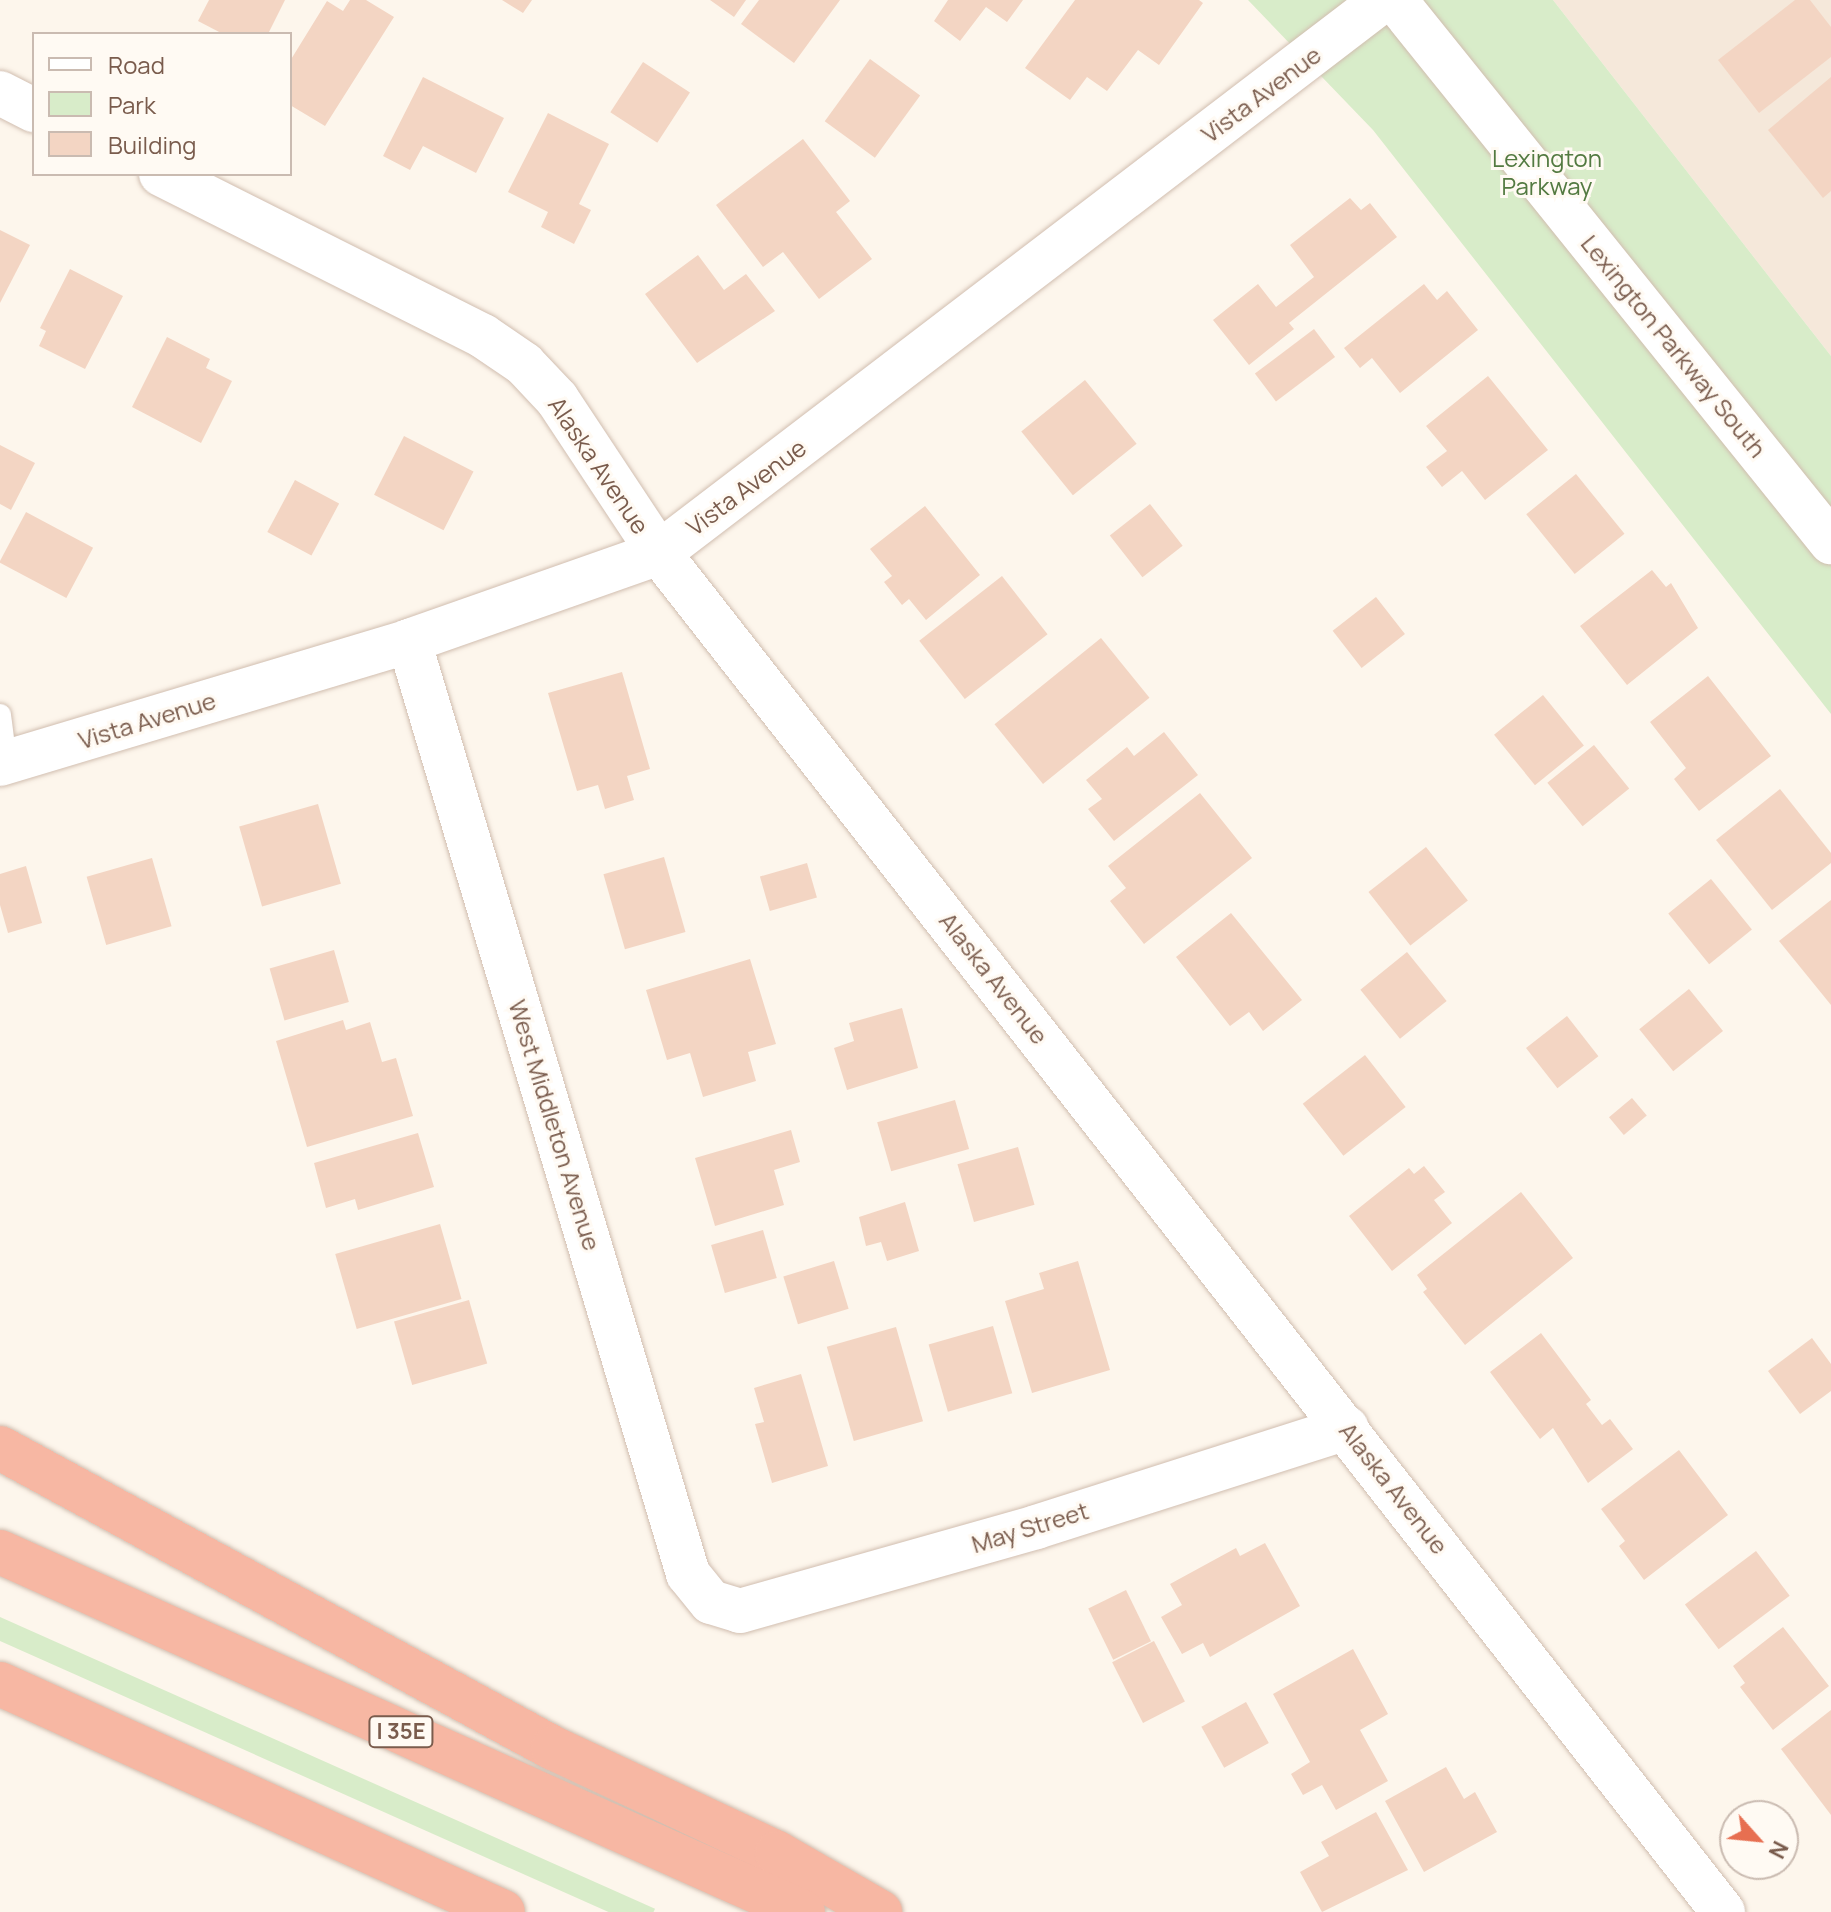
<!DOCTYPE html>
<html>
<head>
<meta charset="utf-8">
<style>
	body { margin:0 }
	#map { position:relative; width:1831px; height:1912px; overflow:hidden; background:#fdf6ec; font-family:Manrope,sans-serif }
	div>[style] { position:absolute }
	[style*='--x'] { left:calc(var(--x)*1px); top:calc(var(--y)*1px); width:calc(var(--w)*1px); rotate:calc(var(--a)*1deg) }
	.residential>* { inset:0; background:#f5e8da }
	.green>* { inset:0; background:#d8ecc9; transform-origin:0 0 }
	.building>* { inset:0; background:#f3d5c3; transform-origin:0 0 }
	.roads { filter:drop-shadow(0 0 2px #d1beb0) drop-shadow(0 0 2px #d1beb0) }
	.service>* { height:22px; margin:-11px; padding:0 11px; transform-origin:11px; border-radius:11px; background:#fff }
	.minor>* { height:44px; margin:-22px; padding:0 22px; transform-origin:22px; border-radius:22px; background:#fff }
	.tertiary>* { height:44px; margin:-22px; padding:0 22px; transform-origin:22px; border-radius:22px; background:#fff }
	.motorway>* { height:44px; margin:-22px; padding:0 22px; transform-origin:22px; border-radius:22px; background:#f7b7a3 }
	span { translate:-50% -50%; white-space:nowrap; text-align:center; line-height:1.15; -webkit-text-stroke:6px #fffaf3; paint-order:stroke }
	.shield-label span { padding:2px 6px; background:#fffaf3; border:2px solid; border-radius:6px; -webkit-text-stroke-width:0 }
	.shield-label { font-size:22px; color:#7a5c4d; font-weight:700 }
	.street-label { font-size:24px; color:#7a5c4d }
	.park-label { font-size:24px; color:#537a41 }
	.legend { position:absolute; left:32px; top:32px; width:260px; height:144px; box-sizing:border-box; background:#fffaf3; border:2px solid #cabbb1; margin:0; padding:10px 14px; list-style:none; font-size:24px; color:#7a5c4d }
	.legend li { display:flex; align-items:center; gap:16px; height:40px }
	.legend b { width:40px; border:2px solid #cabbb1 }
	.north { position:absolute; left:1719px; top:1800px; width:80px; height:80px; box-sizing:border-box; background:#fffaf3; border:2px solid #cabbb1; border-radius:50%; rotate:117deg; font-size:22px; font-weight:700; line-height:32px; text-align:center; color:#7a5c4d }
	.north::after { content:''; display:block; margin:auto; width:28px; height:36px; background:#e76f51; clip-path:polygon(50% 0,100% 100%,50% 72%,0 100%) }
</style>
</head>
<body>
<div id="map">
	<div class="residential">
		<div style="clip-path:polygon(1553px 0,1831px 0,1831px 356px)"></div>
	</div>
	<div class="green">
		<div style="clip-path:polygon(1248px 0,1553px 0,1831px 356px,1831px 714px,1373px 130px)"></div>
		<div style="left:0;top:1617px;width:717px;height:22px;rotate:24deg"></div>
	</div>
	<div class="building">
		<div style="clip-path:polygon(209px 0,285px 0,268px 34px,223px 34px,198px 21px)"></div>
		<div style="clip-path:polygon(350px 0,366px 0,394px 17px,325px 126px,290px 105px,290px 61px,327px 1px,343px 11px)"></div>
		<div style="clip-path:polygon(502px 0,532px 0,523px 13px)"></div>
		<div style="clip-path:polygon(710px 0,746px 0,734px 17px)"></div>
		<div style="clip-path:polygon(759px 0,840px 0,794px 63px,741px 24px)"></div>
		<div style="clip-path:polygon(948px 0,1023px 0,1007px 22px,986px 7px,960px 41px,934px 21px)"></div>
		<div style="clip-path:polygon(1075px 0,1199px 0,1203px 3px,1159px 65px,1138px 50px,1107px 91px,1087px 77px,1070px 100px,1025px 68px)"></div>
		<div style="clip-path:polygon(1795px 0,1810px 0,1831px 27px,1831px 57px,1759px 113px,1718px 60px)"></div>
		<div style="left:870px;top:59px;width:62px;height:77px;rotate:36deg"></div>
		<div style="left:643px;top:62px;width:56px;height:60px;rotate:33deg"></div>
		<div style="clip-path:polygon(423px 77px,504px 118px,476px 173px,423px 146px,410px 170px,383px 156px)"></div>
		<div style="clip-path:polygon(1831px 77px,1831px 191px,1823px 198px,1768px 130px)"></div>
		<div style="clip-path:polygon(548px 113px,609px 144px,579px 204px,591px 210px,574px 244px,541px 227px,548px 212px,508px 192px)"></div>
		<div style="clip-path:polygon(803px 139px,850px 201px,836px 212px,872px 259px,819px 299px,783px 252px,763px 267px,716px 205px)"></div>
		<div style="clip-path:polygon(1350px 198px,1361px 210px,1370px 203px,1397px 237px,1289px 323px,1294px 329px,1249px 365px,1213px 320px,1258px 284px,1276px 307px,1314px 277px,1290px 245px)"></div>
		<div style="clip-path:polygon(0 230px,30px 245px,0 303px)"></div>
		<div style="clip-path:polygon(698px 255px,724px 290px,746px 274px,775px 311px,697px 363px,645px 294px)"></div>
		<div style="clip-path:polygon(70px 269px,123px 296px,85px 369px,39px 346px,46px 331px,40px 328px)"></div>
		<div style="clip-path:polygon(1424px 284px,1437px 300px,1447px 291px,1478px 330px,1400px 393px,1372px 358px,1360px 368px,1344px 348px)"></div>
		<div style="left:1314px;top:329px;width:35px;height:74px;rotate:53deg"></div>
		<div style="clip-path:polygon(167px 337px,210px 359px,206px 368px,232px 381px,201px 443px,132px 407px)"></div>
		<div style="clip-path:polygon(1488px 376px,1548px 450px,1485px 500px,1462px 471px,1442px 487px,1426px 467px,1447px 451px,1426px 426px)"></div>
		<div style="left:1085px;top:380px;width:82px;height:82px;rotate:51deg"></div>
		<div style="left:404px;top:436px;width:78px;height:66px;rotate:27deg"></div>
		<div style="clip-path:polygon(0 445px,35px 463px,11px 510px,0 504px)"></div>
		<div style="left:1576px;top:474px;width:77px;height:64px;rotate:51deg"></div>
		<div style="left:295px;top:480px;width:50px;height:59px;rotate:28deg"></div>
		<div style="left:1150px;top:504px;width:53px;height:51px;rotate:52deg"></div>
		<div style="clip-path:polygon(925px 506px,980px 575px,926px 620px,909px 599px,902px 605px,884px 582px,892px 576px,870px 549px)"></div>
		<div style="left:26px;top:512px;width:76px;height:57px;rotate:28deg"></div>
		<div style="clip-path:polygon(1652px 570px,1666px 587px,1671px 583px,1698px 628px,1627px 685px,1580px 626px)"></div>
		<div style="left:1002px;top:576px;width:74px;height:105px;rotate:52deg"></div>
		<div style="left:1376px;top:597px;width:47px;height:55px;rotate:52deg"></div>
		<div style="left:1101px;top:638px;width:77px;height:137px;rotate:51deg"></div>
		<div style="clip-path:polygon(622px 672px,650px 769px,627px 776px,634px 800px,605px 809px,598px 785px,577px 791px,548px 693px)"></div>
		<div style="clip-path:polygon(1708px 676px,1771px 756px,1699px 811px,1674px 779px,1686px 768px,1650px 722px)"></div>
		<div style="left:1543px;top:695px;width:65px;height:63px;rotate:51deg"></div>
		<div style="clip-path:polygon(1164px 732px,1198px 775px,1114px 841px,1088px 809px,1102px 799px,1086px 780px,1127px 747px,1134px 756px)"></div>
		<div style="left:1594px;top:745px;width:56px;height:60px;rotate:51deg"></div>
		<div style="clip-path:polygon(1780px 789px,1831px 853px,1831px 863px,1772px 910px,1716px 840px)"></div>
		<div style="clip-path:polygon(1200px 793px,1252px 858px,1144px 944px,1110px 901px,1126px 888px,1108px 866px)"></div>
		<div style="left:318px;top:804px;width:83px;height:82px;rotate:74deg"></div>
		<div style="left:1426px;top:847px;width:68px;height:73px;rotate:52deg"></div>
		<div style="left:664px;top:857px;width:78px;height:63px;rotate:74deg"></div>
		<div style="left:152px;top:858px;width:71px;height:68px;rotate:74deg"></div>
		<div style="left:807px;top:863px;width:36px;height:49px;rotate:74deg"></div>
		<div style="clip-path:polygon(26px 866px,42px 923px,8px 933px,0 905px,0 874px)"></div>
		<div style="left:1711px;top:879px;width:65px;height:55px;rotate:51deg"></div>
		<div style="clip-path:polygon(1831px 900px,1831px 1005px,1779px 941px)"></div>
		<div style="clip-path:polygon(1231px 913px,1302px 1000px,1263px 1031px,1249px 1012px,1230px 1026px,1176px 957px)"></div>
		<div style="left:334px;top:950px;width:54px;height:67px;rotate:74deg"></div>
		<div style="left:1407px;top:952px;width:63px;height:60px;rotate:51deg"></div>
		<div style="clip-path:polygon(750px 959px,776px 1044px,748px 1052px,756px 1081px,703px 1097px,690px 1053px,667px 1060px,646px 990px)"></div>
		<div style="left:1689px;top:989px;width:54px;height:64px;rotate:51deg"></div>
		<div style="clip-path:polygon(902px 1008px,918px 1068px,847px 1090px,834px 1048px,854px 1041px,849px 1023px)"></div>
		<div style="left:1567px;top:1016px;width:51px;height:52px;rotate:52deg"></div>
		<div style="clip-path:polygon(343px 1020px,346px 1030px,370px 1022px,382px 1062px,396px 1058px,413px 1116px,307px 1147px,276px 1041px)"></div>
		<div style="left:1365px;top:1055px;width:66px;height:79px;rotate:52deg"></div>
		<div style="left:1632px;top:1098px;width:23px;height:30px;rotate:50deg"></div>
		<div style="left:955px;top:1100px;width:51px;height:81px;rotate:74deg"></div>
		<div style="clip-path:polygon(791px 1130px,800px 1162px,774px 1170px,784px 1205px,715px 1226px,695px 1158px)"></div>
		<div style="clip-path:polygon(418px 1133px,434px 1187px,358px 1210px,355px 1199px,326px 1208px,314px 1163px)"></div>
		<div style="left:1018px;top:1147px;width:60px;height:63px;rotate:74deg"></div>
		<div style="clip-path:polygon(1424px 1166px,1445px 1192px,1434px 1200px,1452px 1223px,1392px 1271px,1349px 1216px,1409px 1168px,1414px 1174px)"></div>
		<div style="clip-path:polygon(1521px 1192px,1573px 1258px,1465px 1345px,1423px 1292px,1427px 1289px,1417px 1275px)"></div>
		<div style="clip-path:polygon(905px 1202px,919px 1251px,887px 1261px,881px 1242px,866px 1246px,859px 1217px)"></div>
		<div style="left:440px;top:1224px;width:78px;height:109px;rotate:74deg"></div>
		<div style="left:763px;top:1230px;width:50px;height:54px;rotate:74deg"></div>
		<div style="left:834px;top:1261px;width:50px;height:53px;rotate:73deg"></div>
		<div style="clip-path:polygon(1078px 1261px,1110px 1370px,1032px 1393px,1005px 1301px,1044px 1289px,1039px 1273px)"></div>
		<div style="left:469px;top:1300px;width:66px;height:78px;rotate:74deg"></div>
		<div style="left:993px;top:1326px;width:70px;height:67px;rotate:74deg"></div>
		<div style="left:896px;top:1327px;width:98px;height:72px;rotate:74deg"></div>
		<div style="clip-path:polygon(1541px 1333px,1591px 1400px,1586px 1404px,1602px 1425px,1610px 1419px,1633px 1449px,1588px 1483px,1553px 1428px,1540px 1439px,1490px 1372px)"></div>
		<div style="clip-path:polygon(1812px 1338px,1831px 1364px,1831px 1391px,1800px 1414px,1768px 1371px)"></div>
		<div style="clip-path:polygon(801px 1374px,828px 1466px,772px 1483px,755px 1424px,764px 1422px,754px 1388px)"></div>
		<div style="clip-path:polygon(1679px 1450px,1728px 1515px,1644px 1580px,1619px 1546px,1625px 1541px,1601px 1509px)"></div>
		<div style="clip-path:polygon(1265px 1543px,1300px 1606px,1210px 1657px,1203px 1643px,1182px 1654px,1161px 1617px,1182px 1605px,1170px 1584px,1236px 1548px,1240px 1556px)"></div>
		<div style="left:1756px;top:1551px;width:56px;height:89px;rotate:53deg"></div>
		<div style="left:1126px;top:1590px;width:57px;height:42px;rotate:64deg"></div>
		<div style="clip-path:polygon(1783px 1627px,1829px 1686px,1773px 1730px,1740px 1687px,1745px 1683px,1733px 1666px)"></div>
		<div style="left:1154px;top:1641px;width:68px;height:47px;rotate:63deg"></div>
		<div style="clip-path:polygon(1353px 1649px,1388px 1714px,1360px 1730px,1388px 1781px,1336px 1810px,1322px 1785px,1303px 1795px,1291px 1774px,1310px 1762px,1273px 1694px)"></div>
		<div style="left:1246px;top:1702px;width:47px;height:51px;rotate:61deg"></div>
		<div style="clip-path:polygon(1831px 1710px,1831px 1815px,1781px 1749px)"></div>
		<div style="clip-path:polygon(1446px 1767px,1464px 1799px,1475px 1792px,1497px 1832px,1424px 1872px,1385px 1801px)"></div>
		<div style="clip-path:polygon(1376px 1812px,1408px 1870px,1322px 1912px,1300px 1872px,1329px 1856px,1321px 1842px)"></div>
	</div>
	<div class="roads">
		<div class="service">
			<div style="--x:0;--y:715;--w:47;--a:82.7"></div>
		</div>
		<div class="minor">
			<div style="--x:0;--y:93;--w:38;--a:27"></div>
			<div style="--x:161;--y:174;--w:360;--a:26.7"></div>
			<div style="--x:483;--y:336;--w:50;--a:34.3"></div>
			<div style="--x:524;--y:364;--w:48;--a:46.7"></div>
			<div style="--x:557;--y:399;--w:185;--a:56.5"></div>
			<div style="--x:659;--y:553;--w:1726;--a:51.94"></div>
			<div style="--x:409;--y:641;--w:974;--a:73.35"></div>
			<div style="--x:688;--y:1574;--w:36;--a:51"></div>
			<div style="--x:711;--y:1602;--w:30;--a:17"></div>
			<div style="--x:740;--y:1611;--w:308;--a:-15.8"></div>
			<div style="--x:1036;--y:1527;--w:326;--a:-17.7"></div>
			<div style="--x:0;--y:764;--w:427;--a:-16.7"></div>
			<div style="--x:409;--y:641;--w:265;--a:-19.4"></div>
			<div style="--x:659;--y:553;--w:911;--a:-37.37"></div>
		</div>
		<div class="tertiary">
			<div style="--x:1395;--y:0;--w:696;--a:51.19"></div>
		</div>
		<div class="motorway">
			<div style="--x:0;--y:1448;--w:629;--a:28.48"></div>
			<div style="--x:553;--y:1748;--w:247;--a:25.1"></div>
			<div style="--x:777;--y:1853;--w:119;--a:29.8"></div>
			<div style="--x:0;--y:1552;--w:880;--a:24.15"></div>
			<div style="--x:0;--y:1684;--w:552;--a:24.38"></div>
		</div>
	</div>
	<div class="shield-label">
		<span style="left:401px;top:1732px">I 35E</span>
	</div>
	<div class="street-label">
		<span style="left:1261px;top:94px;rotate:-37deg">Vista Avenue</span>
		<span style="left:1674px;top:346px;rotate:51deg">Lexington Parkway South</span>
		<span style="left:599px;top:465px;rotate:56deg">Alaska Avenue</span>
		<span style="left:746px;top:487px;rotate:-37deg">Vista Avenue</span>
		<span style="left:147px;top:720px;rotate:-17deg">Vista Avenue</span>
		<span style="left:994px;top:978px;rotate:52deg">Alaska Avenue</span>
		<span style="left:555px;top:1125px;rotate:73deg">West Middleton Avenue</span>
		<span style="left:1394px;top:1488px;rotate:52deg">Alaska Avenue</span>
		<span style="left:1030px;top:1527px;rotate:-17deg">May Street</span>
	</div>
	<div class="park-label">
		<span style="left:1547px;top:172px">Lexington<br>Parkway</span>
	</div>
	<ul class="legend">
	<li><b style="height:10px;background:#fff"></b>Road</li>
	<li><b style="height:22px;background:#d8ecc9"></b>Park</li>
	<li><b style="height:22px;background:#f3d5c3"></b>Building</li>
	</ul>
	<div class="north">N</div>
</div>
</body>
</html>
